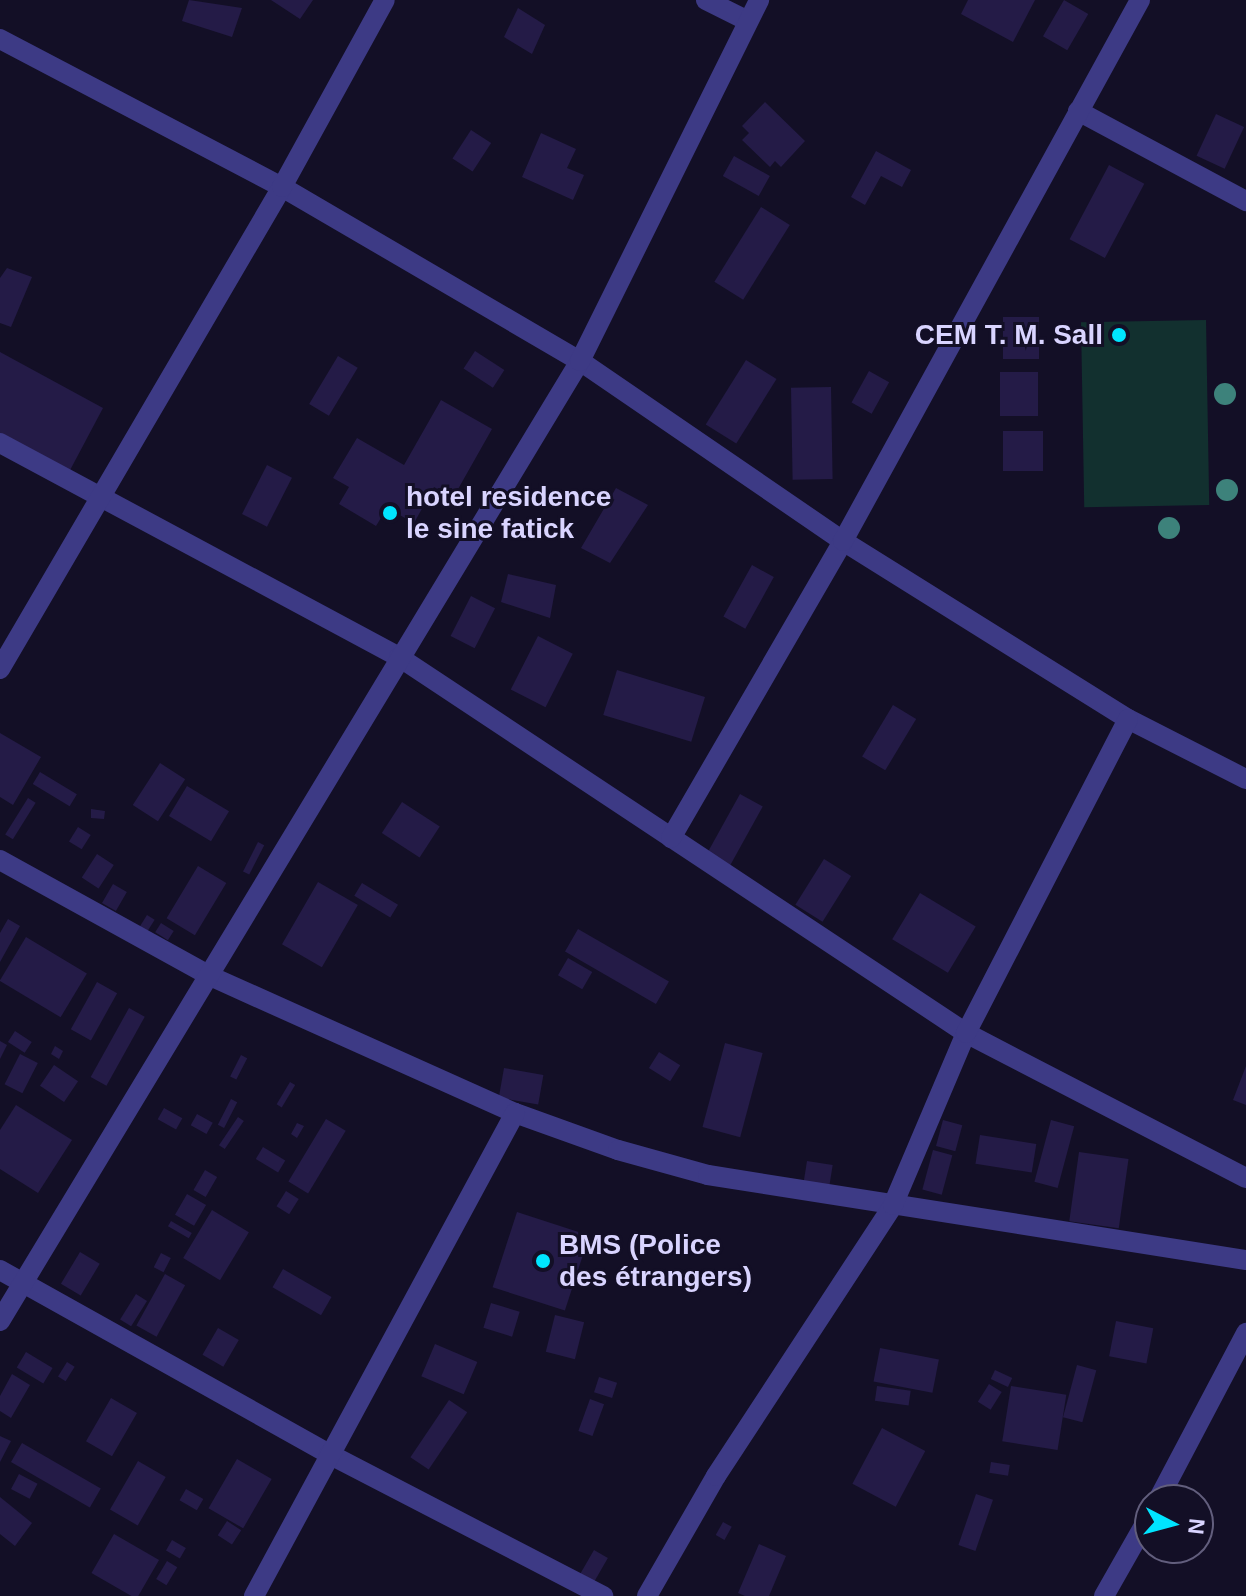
<!DOCTYPE html>
<html>
<head>
<meta charset="utf-8">
<style>
	body { margin:0 }
	#map { position:relative; width:1246px; height:1596px; overflow:hidden; background:#130f26; font-family:Helvetica,sans-serif }
	div>[style] { position:absolute }
	[style*='--x'] { left:calc(var(--x)*1px); top:calc(var(--y)*1px); width:calc(var(--w)*1px); rotate:calc(var(--a)*1deg) }
	.green>* { inset:0; background:#12302f; transform-origin:0 0 }
	.building>* { inset:0; background:#241b47; transform-origin:0 0 }
	.minor>* { height:20px; margin:-10px; padding:0 10px; transform-origin:10px; border-radius:10px; background:#3d3a85 }
	.trees>* { width:22px; height:22px; margin:-11px; border-radius:50%; background:#3d827b }
	.dots>* { width:22px; height:22px; translate:-50% -50%; box-sizing:border-box; border:4px solid #130f26; border-radius:50% }
	span { translate:-50% -50%; white-space:nowrap; text-align:center; line-height:1.15; -webkit-text-stroke:6px #130f26; paint-order:stroke }
	.poi-label { font-size:28px; color:#d9d4ff; font-weight:700 }
	.right { translate:-100% -50%; text-align:right }
	.left { translate:0 -50%; text-align:left }
	.north { position:absolute; left:1134px; top:1484px; width:80px; height:80px; box-sizing:border-box; background:#130f26; border:2px solid #625e7d; border-radius:50%; rotate:96deg; font-size:22px; font-weight:700; line-height:32px; text-align:center; color:#d9d4ff }
	.north::after { content:''; display:block; margin:auto; width:28px; height:36px; background:#00e5ff; clip-path:polygon(50% 0,100% 100%,50% 72%,0 100%) }
</style>
</head>
<body>
<div id="map">
	<div class="green">
		<div style="left:1206px;top:320px;width:185px;height:125px;rotate:89deg"></div>
	</div>
	<div class="building">
		<div style="clip-path:polygon(189px 0,242px 8px,232px 37px,182px 21px)"></div>
		<div style="clip-path:polygon(271px 0,313px 0,300px 19px)"></div>
		<div style="clip-path:polygon(968px 0,1035px 0,1013px 42px,961px 14px)"></div>
		<div style="left:1064px;top:0;width:28px;height:42px;rotate:30deg"></div>
		<div style="clip-path:polygon(518px 8px,545px 25px,532px 54px,504px 37px)"></div>
		<div style="clip-path:polygon(765px 102px,805px 141px,781px 167px,775px 161px,770px 167px,742px 140px,749px 133px,742px 126px)"></div>
		<div style="left:1216px;top:114px;width:31px;height:46px;rotate:25deg"></div>
		<div style="left:471px;top:130px;width:24px;height:34px;rotate:33deg"></div>
		<div style="clip-path:polygon(541px 133px,576px 149px,567px 168px,584px 175px,573px 200px,522px 177px)"></div>
		<div style="clip-path:polygon(876px 151px,911px 170px,902px 187px,881px 176px,865px 205px,851px 197px)"></div>
		<div style="left:734px;top:156px;width:41px;height:23px;rotate:29deg"></div>
		<div style="left:1109px;top:165px;width:40px;height:84px;rotate:28deg"></div>
		<div style="left:761px;top:207px;width:34px;height:88px;rotate:32deg"></div>
		<div style="clip-path:polygon(7px 268px,32px 277px,11px 327px,0 323px,0 278px)"></div>
		<div style="left:1003px;top:317px;width:36px;height:42px"></div>
		<div style="left:475px;top:351px;width:35px;height:21px;rotate:33deg"></div>
		<div style="clip-path:polygon(0 352px,103px 408px,68px 474px,0 437px)"></div>
		<div style="left:338px;top:356px;width:23px;height:56px;rotate:31deg"></div>
		<div style="left:746px;top:360px;width:36px;height:76px;rotate:32deg"></div>
		<div style="left:869px;top:371px;width:23px;height:36px;rotate:29deg"></div>
		<div style="left:1000px;top:372px;width:38px;height:44px"></div>
		<div style="left:831px;top:387px;width:92px;height:40px;rotate:89deg"></div>
		<div style="clip-path:polygon(441px 400px,492px 429px,453px 498px,434px 487px,414px 523px,387px 508px,376px 526px,339px 504px,349px 487px,333px 478px,357px 438px,404px 465px)"></div>
		<div style="left:1003px;top:431px;width:40px;height:40px"></div>
		<div style="left:267px;top:465px;width:28px;height:55px;rotate:27deg"></div>
		<div style="clip-path:polygon(616px 488px,648px 505px,610px 563px,581px 548px)"></div>
		<div style="left:752px;top:565px;width:25px;height:59px;rotate:29deg"></div>
		<div style="clip-path:polygon(508px 574px,556px 585px,550px 618px,501px 602px)"></div>
		<div style="left:471px;top:596px;width:27px;height:45px;rotate:27deg"></div>
		<div style="left:538px;top:636px;width:39px;height:60px;rotate:27deg"></div>
		<div style="left:617px;top:670px;width:92px;height:47px;rotate:17deg"></div>
		<div style="left:893px;top:705px;width:27px;height:60px;rotate:31deg"></div>
		<div style="clip-path:polygon(0 733px,41px 757px,13px 805px,0 797px)"></div>
		<div style="left:160px;top:763px;width:30px;height:50px;rotate:33deg"></div>
		<div style="left:40px;top:772px;width:43px;height:14px;rotate:31deg"></div>
		<div style="left:187px;top:786px;width:49px;height:35px;rotate:31deg"></div>
		<div style="left:740px;top:794px;width:26px;height:68px;rotate:29deg"></div>
		<div style="left:28px;top:798px;width:9px;height:43px;rotate:32deg"></div>
		<div style="left:402px;top:802px;width:45px;height:37px;rotate:33deg"></div>
		<div style="clip-path:polygon(91px 809px,105px 811px,104px 819px,91px 818px)"></div>
		<div style="left:78px;top:827px;width:15px;height:17px;rotate:32deg"></div>
		<div style="left:258px;top:842px;width:7px;height:33px;rotate:27deg"></div>
		<div style="left:97px;top:854px;width:20px;height:28px;rotate:33deg"></div>
		<div style="left:824px;top:859px;width:32px;height:54px;rotate:32deg"></div>
		<div style="left:198px;top:866px;width:33px;height:61px;rotate:31deg"></div>
		<div style="left:318px;top:882px;width:46px;height:72px;rotate:30deg"></div>
		<div style="left:362px;top:883px;width:42px;height:15px;rotate:31deg"></div>
		<div style="left:113px;top:884px;width:16px;height:22px;rotate:30deg"></div>
		<div style="left:920px;top:893px;width:65px;height:54px;rotate:31deg"></div>
		<div style="left:147px;top:915px;width:9px;height:20px;rotate:32deg"></div>
		<div style="clip-path:polygon(8px 919px,20px 926px,0 962px,0 933px)"></div>
		<div style="left:161px;top:923px;width:15px;height:11px;rotate:32deg"></div>
		<div style="left:578px;top:929px;width:105px;height:26px;rotate:30deg"></div>
		<div style="left:26px;top:937px;width:71px;height:51px;rotate:31deg"></div>
		<div style="left:568px;top:958px;width:28px;height:20px;rotate:30deg"></div>
		<div style="left:97px;top:982px;width:23px;height:54px;rotate:29deg"></div>
		<div style="left:129px;top:1008px;width:18px;height:79px;rotate:29deg"></div>
		<div style="left:15px;top:1031px;width:20px;height:13px;rotate:33deg"></div>
		<div style="clip-path:polygon(0 1041px,7px 1045px,0 1059px)"></div>
		<div style="left:725px;top:1043px;width:39px;height:87px;rotate:15deg"></div>
		<div style="clip-path:polygon(55px 1046px,63px 1051px,59px 1059px,51px 1054px)"></div>
		<div style="left:659px;top:1052px;width:25px;height:19px;rotate:32deg"></div>
		<div style="left:20px;top:1054px;width:20px;height:34px;rotate:27deg"></div>
		<div style="left:241px;top:1055px;width:7px;height:24px;rotate:27deg"></div>
		<div style="left:54px;top:1065px;width:29px;height:25px;rotate:34deg"></div>
		<div style="clip-path:polygon(1246px 1066px,1246px 1105px,1233px 1100px)"></div>
		<div style="left:504px;top:1068px;width:40px;height:30px;rotate:10deg"></div>
		<div style="left:290px;top:1082px;width:6px;height:26px;rotate:31deg"></div>
		<div style="left:231px;top:1099px;width:7px;height:29px;rotate:27deg"></div>
		<div style="clip-path:polygon(16px 1105px,72px 1140px,38px 1193px,0 1169px,0 1130px)"></div>
		<div style="left:164px;top:1108px;width:21px;height:13px;rotate:29deg"></div>
		<div style="left:197px;top:1114px;width:18px;height:13px;rotate:29deg"></div>
		<div style="left:238px;top:1117px;width:7px;height:34px;rotate:34deg"></div>
		<div style="left:326px;top:1119px;width:23px;height:73px;rotate:31deg"></div>
		<div style="left:943px;top:1120px;width:20px;height:27px;rotate:15deg"></div>
		<div style="left:1051px;top:1120px;width:24px;height:64px;rotate:15deg"></div>
		<div style="clip-path:polygon(297px 1123px,304px 1126px,297px 1138px,291px 1134px)"></div>
		<div style="left:980px;top:1135px;width:57px;height:29px;rotate:9deg"></div>
		<div style="left:263px;top:1147px;width:26px;height:14px;rotate:31deg"></div>
		<div style="left:933px;top:1150px;width:20px;height:41px;rotate:15deg"></div>
		<div style="left:1079px;top:1152px;width:50px;height:70px;rotate:8deg"></div>
		<div style="left:807px;top:1161px;width:26px;height:24px;rotate:9deg"></div>
		<div style="left:205px;top:1170px;width:14px;height:23px;rotate:30deg"></div>
		<div style="left:286px;top:1191px;width:15px;height:18px;rotate:32deg"></div>
		<div style="left:187px;top:1194px;width:22px;height:24px;rotate:30deg"></div>
		<div style="left:212px;top:1210px;width:43px;height:56px;rotate:31deg"></div>
		<div style="left:517px;top:1212px;width:76px;height:79px;rotate:18deg"></div>
		<div style="left:171px;top:1221px;width:24px;height:6px;rotate:30deg"></div>
		<div style="left:80px;top:1252px;width:23px;height:37px;rotate:31deg"></div>
		<div style="left:161px;top:1253px;width:11px;height:16px;rotate:27deg"></div>
		<div style="left:283px;top:1269px;width:56px;height:21px;rotate:30deg"></div>
		<div style="left:165px;top:1274px;width:23px;height:59px;rotate:29deg"></div>
		<div style="left:136px;top:1294px;width:13px;height:30px;rotate:32deg"></div>
		<div style="left:491px;top:1303px;width:30px;height:26px;rotate:17deg"></div>
		<div style="left:555px;top:1315px;width:30px;height:38px;rotate:14deg"></div>
		<div style="left:1116px;top:1321px;width:38px;height:36px;rotate:11deg"></div>
		<div style="left:218px;top:1328px;width:24px;height:31px;rotate:30deg"></div>
		<div style="left:435px;top:1344px;width:46px;height:35px;rotate:23deg"></div>
		<div style="left:880px;top:1348px;width:60px;height:34px;rotate:11deg"></div>
		<div style="left:26px;top:1352px;width:31px;height:18px;rotate:31deg"></div>
		<div style="left:67px;top:1362px;width:9px;height:17px;rotate:32deg"></div>
		<div style="left:1077px;top:1365px;width:20px;height:54px;rotate:15deg"></div>
		<div style="left:995px;top:1370px;width:19px;height:10px;rotate:25deg"></div>
		<div style="clip-path:polygon(12px 1374px,30px 1385px,11px 1418px,0 1411px,0 1396px)"></div>
		<div style="left:599px;top:1377px;width:19px;height:16px;rotate:18deg"></div>
		<div style="left:989px;top:1384px;width:15px;height:21px;rotate:32deg"></div>
		<div style="left:877px;top:1386px;width:34px;height:15px;rotate:8deg"></div>
		<div style="left:1011px;top:1386px;width:56px;height:56px;rotate:9deg"></div>
		<div style="left:111px;top:1398px;width:30px;height:50px;rotate:30deg"></div>
		<div style="left:590px;top:1399px;width:15px;height:34px;rotate:20deg"></div>
		<div style="left:449px;top:1400px;width:22px;height:69px;rotate:34deg"></div>
		<div style="left:882px;top:1428px;width:49px;height:63px;rotate:28deg"></div>
		<div style="clip-path:polygon(0 1436px,11px 1441px,0 1462px)"></div>
		<div style="left:22px;top:1443px;width:91px;height:22px;rotate:30deg"></div>
		<div style="left:237px;top:1459px;width:40px;height:57px;rotate:30deg"></div>
		<div style="left:138px;top:1461px;width:32px;height:56px;rotate:30deg"></div>
		<div style="left:991px;top:1462px;width:19px;height:11px;rotate:9deg"></div>
		<div style="left:19px;top:1474px;width:21px;height:17px;rotate:28deg"></div>
		<div style="left:186px;top:1489px;width:20px;height:13px;rotate:30deg"></div>
		<div style="left:976px;top:1494px;width:18px;height:54px;rotate:19deg"></div>
		<div style="clip-path:polygon(0 1497px,32px 1523px,15px 1546px,0 1534px)"></div>
		<div style="left:227px;top:1521px;width:17px;height:17px;rotate:33deg"></div>
		<div style="left:723px;top:1522px;width:10px;height:15px;rotate:29deg"></div>
		<div style="left:114px;top:1534px;width:52px;height:45px;rotate:30deg"></div>
		<div style="left:172px;top:1540px;width:16px;height:12px;rotate:30deg"></div>
		<div style="clip-path:polygon(759px 1544px,786px 1556px,769px 1596px,745px 1596px,738px 1593px)"></div>
		<div style="left:594px;top:1550px;width:16px;height:32px;rotate:30deg"></div>
		<div style="left:167px;top:1561px;width:12px;height:21px;rotate:31deg"></div>
	</div>
	<div class="minor">
		<div style="--x:706;--y:0;--w:47;--a:26.6"></div>
		<div style="--x:0;--y:39;--w:318;--a:27.7"></div>
		<div style="--x:282;--y:187;--w:345;--a:30.3"></div>
		<div style="--x:580;--y:361;--w:319;--a:34.4"></div>
		<div style="--x:843;--y:541;--w:336;--a:32"></div>
		<div style="--x:1128;--y:719;--w:132;--a:27"></div>
		<div style="--x:1078;--y:111;--w:191;--a:28.2"></div>
		<div style="--x:0;--y:443;--w:453;--a:28.2"></div>
		<div style="--x:399;--y:657;--w:680;--a:33.55"></div>
		<div style="--x:966;--y:1033;--w:315;--a:27.4"></div>
		<div style="--x:0;--y:669;--w:558;--a:-59.67"></div>
		<div style="--x:282;--y:187;--w:213;--a:-61.2"></div>
		<div style="--x:671;--y:838;--w:343;--a:-59.9"></div>
		<div style="--x:843;--y:541;--w:617;--a:-61.23"></div>
		<div style="--x:0;--y:860;--w:240;--a:28.9"></div>
		<div style="--x:210;--y:976;--w:334;--a:24.2"></div>
		<div style="--x:515;--y:1113;--w:109;--a:19.8"></div>
		<div style="--x:618;--y:1150;--w:93;--a:15.5"></div>
		<div style="--x:708;--y:1175;--w:545;--a:8.98"></div>
		<div style="--x:0;--y:1270;--w:377;--a:29.2"></div>
		<div style="--x:329;--y:1454;--w:309;--a:27.4"></div>
		<div style="--x:0;--y:1321;--w:1122;--a:-58.86"></div>
		<div style="--x:580;--y:361;--w:403;--a:-63.6"></div>
		<div style="--x:1158;--y:1500;--w:189;--a:-62.2"></div>
		<div style="--x:254;--y:1596;--w:549;--a:-61.61"></div>
		<div style="--x:647;--y:1596;--w:138;--a:-60.1"></div>
		<div style="--x:716;--y:1476;--w:324;--a:-56.8"></div>
		<div style="--x:893;--y:1205;--w:187;--a:-67"></div>
		<div style="--x:966;--y:1033;--w:353;--a:-62.7"></div>
		<div style="--x:1104;--y:1596;--w:93;--a:-60.4"></div>
	</div>
	<div class="trees">
		<div style="left:1225px;top:394px"></div>
		<div style="left:1227px;top:490px"></div>
		<div style="left:1169px;top:528px"></div>
	</div>
	<div class="dots">
		<div style="left:1119px;top:335px;background:#00e5ff"></div>
		<div style="left:390px;top:513px;background:#00e5ff"></div>
		<div style="left:543px;top:1261px;background:#00e5ff"></div>
	</div>
	<div class="poi-label">
		<span class="right" style="left:1103px;top:335px">CEM T. M. Sall</span>
		<span class="left" style="left:406px;top:513px">hotel residence<br>le sine fatick</span>
		<span class="left" style="left:559px;top:1261px">BMS (Police<br>des étrangers)</span>
	</div>
	<div class="north">N</div>
</div>
</body>
</html>
